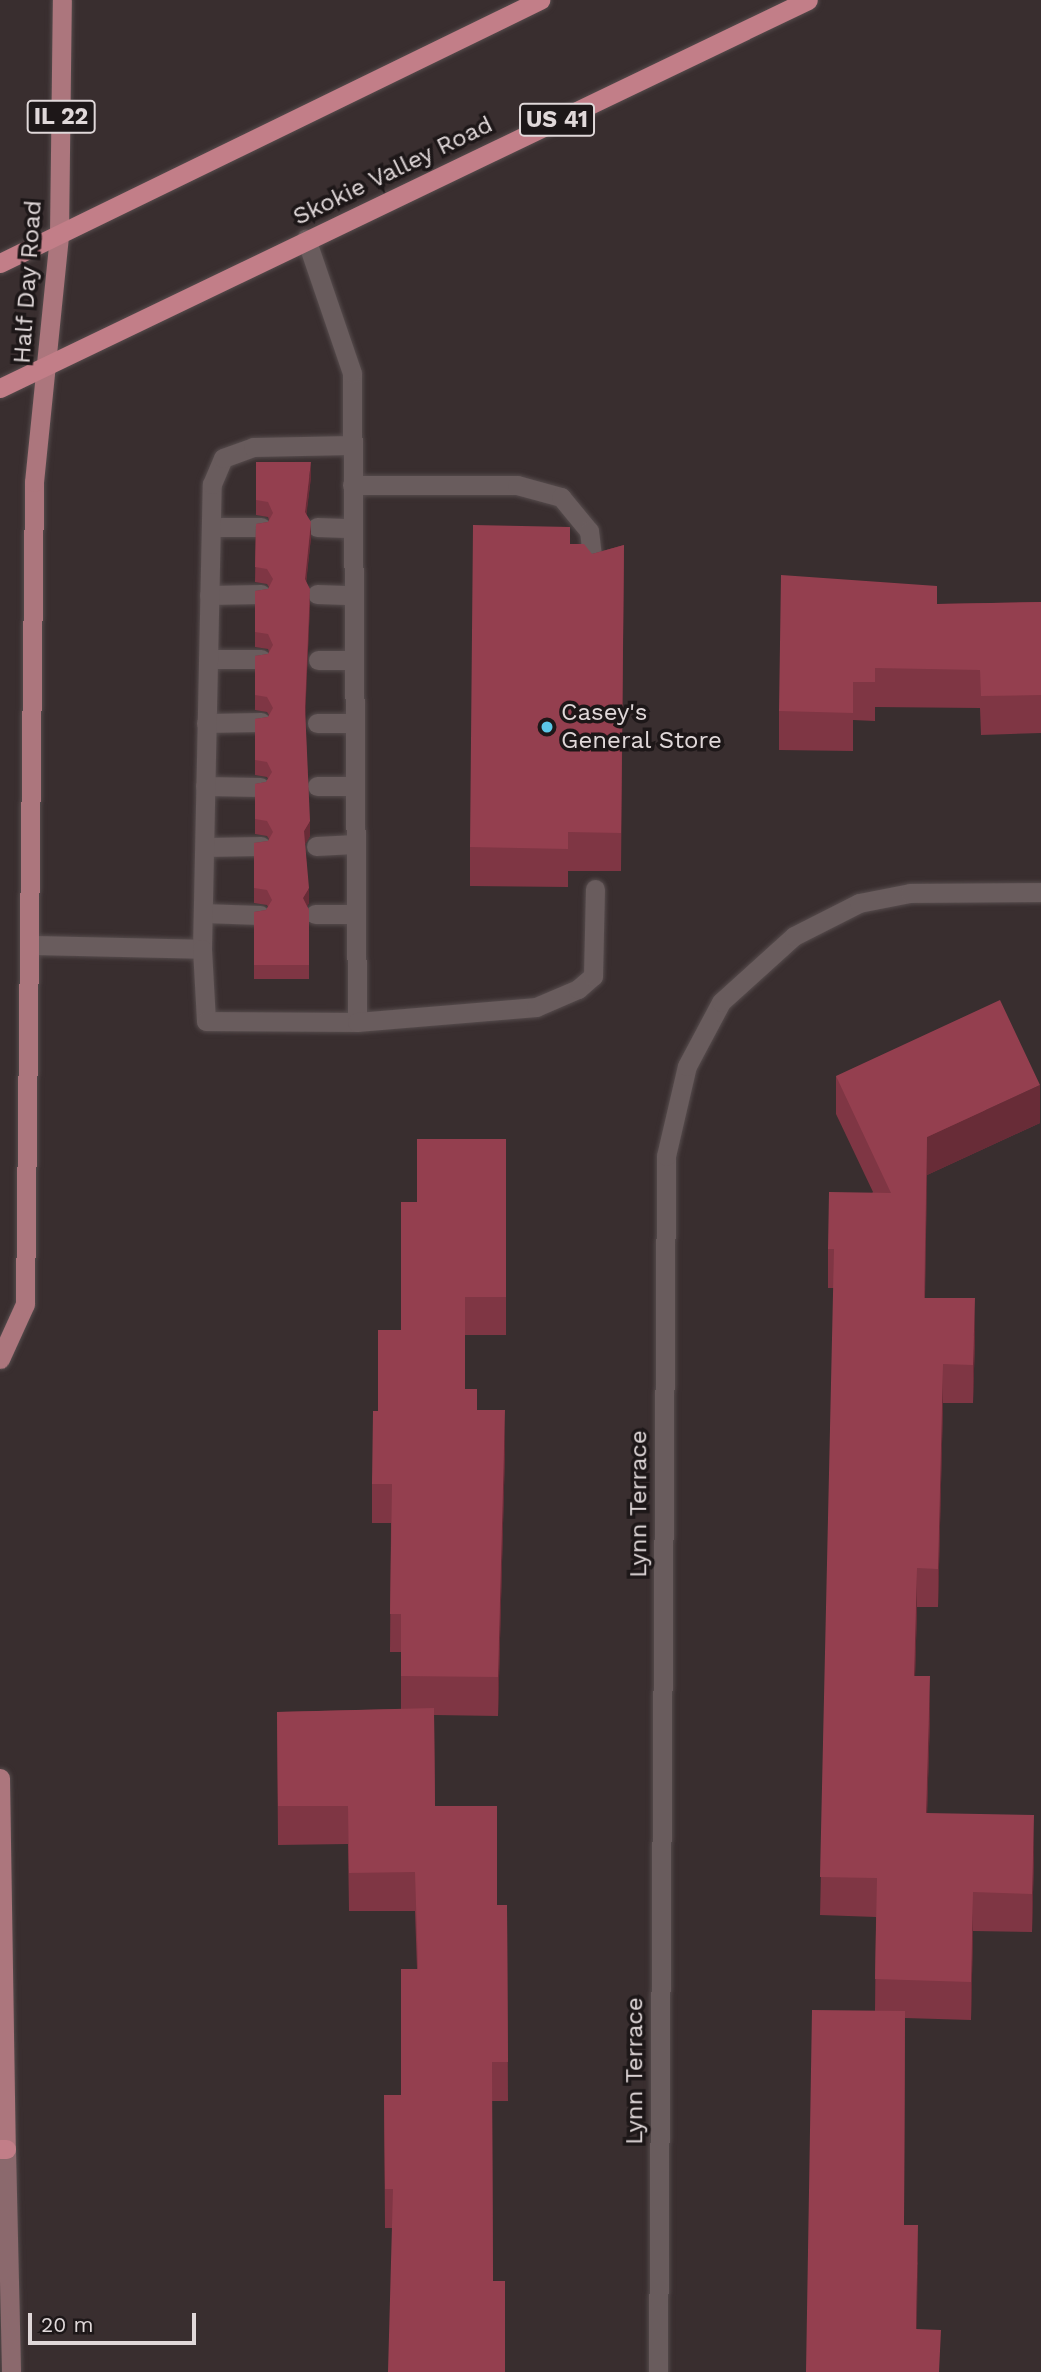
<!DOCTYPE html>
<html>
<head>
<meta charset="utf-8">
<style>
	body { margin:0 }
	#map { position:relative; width:1041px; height:2372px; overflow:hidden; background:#392e2f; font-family:"Work Sans",sans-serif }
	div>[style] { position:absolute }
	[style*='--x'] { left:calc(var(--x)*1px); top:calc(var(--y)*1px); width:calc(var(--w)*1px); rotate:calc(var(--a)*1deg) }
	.roads { filter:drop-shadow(0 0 2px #564c4d) drop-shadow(0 0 2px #564c4d) }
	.service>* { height:19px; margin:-9.5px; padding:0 9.5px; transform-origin:9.5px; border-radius:9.5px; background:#695c5d }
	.minor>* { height:19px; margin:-9.5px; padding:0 9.5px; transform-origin:9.5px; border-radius:9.5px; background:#695c5d }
	.secondary>* { height:19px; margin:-9.5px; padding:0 9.5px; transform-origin:9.5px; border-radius:9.5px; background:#8b696d }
	.primary>* { height:19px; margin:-9.5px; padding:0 9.5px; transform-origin:9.5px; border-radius:9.5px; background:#ac767d }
	.trunk>* { height:19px; margin:-9.5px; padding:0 9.5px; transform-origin:9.5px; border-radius:9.5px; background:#c27e88 }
	.wall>* { inset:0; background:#7f3644 }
	.shaded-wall>* { inset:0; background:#682c37 }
	.building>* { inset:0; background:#943f4f }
	.dots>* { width:19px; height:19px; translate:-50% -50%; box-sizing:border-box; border:4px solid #1d1718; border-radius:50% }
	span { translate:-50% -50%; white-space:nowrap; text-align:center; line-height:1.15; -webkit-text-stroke:7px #1d1718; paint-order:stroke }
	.shield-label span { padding:2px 5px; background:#1d1718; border:2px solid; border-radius:5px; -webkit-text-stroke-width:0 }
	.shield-label { font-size:23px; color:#e0d8d9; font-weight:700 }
	.street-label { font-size:24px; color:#e0d8d9 }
	.poi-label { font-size:24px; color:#e0d8d9 }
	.left { translate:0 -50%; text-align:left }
	.scale { position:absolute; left:28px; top:2313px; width:168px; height:32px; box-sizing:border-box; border:4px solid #e0d8d9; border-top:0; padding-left:9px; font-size:21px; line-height:24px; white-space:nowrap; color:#e0d8d9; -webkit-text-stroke:5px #1d1718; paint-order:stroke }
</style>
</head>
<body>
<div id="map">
	<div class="roads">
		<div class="service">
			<div style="--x:352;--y:485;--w:165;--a:0"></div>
			<div style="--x:517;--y:485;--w:46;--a:15.3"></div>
			<div style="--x:561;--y:497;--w:44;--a:50.5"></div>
			<div style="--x:589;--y:531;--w:49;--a:83"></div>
			<div style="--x:211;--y:527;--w:50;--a:0"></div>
			<div style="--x:317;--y:527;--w:36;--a:2"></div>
			<div style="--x:317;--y:594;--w:36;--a:2"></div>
			<div style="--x:209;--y:595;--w:52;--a:-1.1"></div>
			<div style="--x:208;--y:659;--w:53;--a:0"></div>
			<div style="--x:318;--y:660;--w:36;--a:0"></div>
			<div style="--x:206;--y:723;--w:55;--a:-1"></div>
			<div style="--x:317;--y:723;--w:37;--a:0"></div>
			<div style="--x:205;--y:786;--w:55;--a:1"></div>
			<div style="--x:317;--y:786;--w:38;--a:0"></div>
			<div style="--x:316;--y:846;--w:39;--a:-3"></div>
			<div style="--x:205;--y:847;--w:56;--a:-1"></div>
			<div style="--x:203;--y:913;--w:57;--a:2"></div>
			<div style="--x:315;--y:914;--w:41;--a:0"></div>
			<div style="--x:32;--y:945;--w:170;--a:1.3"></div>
			<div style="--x:202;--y:949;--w:465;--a:-88.8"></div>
			<div style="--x:212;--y:484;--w:28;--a:-67"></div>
			<div style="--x:223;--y:458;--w:32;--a:-20"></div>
			<div style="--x:253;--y:447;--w:99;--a:-1.2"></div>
			<div style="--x:202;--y:949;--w:72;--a:86.8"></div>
			<div style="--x:206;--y:1021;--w:151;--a:0.4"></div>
			<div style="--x:357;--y:1022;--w:649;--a:-90.44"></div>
			<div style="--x:352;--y:373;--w:142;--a:-108.9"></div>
			<div style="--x:357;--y:1022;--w:180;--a:-4.8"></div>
			<div style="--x:536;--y:1007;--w:46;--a:-23.2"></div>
			<div style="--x:578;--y:989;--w:20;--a:-41"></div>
			<div style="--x:593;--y:976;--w:87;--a:-88.7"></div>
		</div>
		<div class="minor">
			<div style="--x:658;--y:2372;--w:1216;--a:-89.62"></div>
			<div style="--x:666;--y:1156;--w:92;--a:-76.9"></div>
			<div style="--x:687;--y:1066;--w:72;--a:-62"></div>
			<div style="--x:721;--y:1002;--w:98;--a:-42.1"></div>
			<div style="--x:794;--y:936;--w:73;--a:-26.9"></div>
			<div style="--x:859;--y:903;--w:52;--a:-11.1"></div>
			<div style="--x:910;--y:893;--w:131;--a:-0.4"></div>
		</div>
		<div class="secondary">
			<div style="--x:6;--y:2149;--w:223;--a:88.7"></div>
		</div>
		<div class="primary">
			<div style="--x:0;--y:1359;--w:60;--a:-65.6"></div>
			<div style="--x:25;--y:1304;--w:822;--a:-89.37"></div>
			<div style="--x:34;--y:482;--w:249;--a:-84.2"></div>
			<div style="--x:59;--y:234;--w:234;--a:-89.3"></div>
			<div style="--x:0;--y:1778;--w:371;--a:89.1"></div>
		</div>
		<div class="trunk">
			<div style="--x:0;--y:263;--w:601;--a:-25.97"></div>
			<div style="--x:0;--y:388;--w:896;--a:-25.65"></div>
			<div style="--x:0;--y:2149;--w:6;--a:0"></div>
		</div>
	</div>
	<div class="wall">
		<div style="clip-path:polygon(256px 462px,311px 477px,306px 515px,311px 537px,306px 582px,310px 604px,305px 715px,310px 836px,305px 844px,309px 903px,307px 906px,309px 910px,309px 979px,254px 979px,254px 912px,266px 910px,268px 907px,267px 905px,254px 903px,254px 843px,268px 841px,269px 839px,267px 836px,255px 834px,255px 784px,266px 782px,268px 779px,267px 777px,255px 775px,255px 719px,268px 717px,269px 715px,267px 712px,255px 710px,255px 656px,268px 654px,269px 652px,268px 649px,255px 647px,255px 591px,268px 589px,269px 587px,267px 584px,255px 582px,256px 524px,268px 522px,269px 520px,268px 517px,256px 515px)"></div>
		<div style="clip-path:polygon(570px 544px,592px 554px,624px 545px,621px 871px,568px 871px,568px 887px,470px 886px,470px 847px)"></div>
		<div style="clip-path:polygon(1041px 602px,1041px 733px,981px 735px,980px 708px,875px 707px,875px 721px,853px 720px,853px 751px,779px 750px,779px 711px,937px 604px)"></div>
		<div style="clip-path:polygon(836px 1076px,1040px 1123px,927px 1175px,925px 1298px,975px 1337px,973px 1403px,943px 1403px,938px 1607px,917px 1607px,915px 1676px,930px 1715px,927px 1813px,1034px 1854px,1032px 1932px,973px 1931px,971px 2020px,905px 2018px,904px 2225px,918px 2264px,806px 2372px,875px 2011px,876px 1917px,820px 1915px,834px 1288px,828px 1288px,828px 1249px,873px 1192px,836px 1114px)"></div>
		<div style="clip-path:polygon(506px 1139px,506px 1335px,465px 1335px,465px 1389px,477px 1410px,505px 1449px,498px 1716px,434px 1715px,435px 1806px,497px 1905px,507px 1905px,508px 2101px,492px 2101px,493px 2281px,505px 2372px,392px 2228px,385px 2228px,384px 2095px,401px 2095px,417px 1969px,415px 1911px,349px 1911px,348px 1844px,278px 1845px,277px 1712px,401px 1709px,401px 1652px,390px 1652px,391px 1523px,372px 1523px,372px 1484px,378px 1411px,401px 1330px,417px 1202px)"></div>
	</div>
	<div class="shaded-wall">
		<div style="clip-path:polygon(311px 462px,311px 477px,305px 527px,305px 512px)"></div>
		<div style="clip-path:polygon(311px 522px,311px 537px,305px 594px,305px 579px)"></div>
		<div style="clip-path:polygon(310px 589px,310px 604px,305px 722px,305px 707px)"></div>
		<div style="clip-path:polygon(310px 821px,310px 836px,304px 846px,304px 831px)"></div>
		<div style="clip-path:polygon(309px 888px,309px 903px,303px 913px,303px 898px)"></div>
		<div style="clip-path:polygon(1040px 1085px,1040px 1123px,927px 1175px,924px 1336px,927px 1137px)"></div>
		<div style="clip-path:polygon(975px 1298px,975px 1337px,973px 1403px,973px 1365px)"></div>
		<div style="clip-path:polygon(943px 1364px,943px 1403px,938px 1607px,938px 1569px)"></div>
		<div style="clip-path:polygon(505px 1410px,505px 1449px,498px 1716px,498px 1677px)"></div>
		<div style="clip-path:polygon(917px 1568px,917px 1607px,914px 1714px,914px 1676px)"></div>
		<div style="clip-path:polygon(930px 1676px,930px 1715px,926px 1852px,926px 1813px)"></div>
		<div style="clip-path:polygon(1034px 1815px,1034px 1854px,1032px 1932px,1032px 1894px)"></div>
		<div style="clip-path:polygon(973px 1892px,973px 1931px,971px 2020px,971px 1982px)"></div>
		<div style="clip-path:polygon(918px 2225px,918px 2264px,916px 2368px,916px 2329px)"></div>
	</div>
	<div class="building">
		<div style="clip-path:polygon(256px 462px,311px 462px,305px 512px,311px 522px,305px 579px,310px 589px,305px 707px,310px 821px,304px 831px,309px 888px,303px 898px,309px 910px,309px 965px,254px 965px,254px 912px,266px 910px,272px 900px,267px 890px,254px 888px,254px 843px,268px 841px,273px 832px,267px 821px,255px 819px,255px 784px,266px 782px,272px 772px,267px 762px,255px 760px,255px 719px,268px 717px,273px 708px,267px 697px,255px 695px,255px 656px,268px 654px,273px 645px,268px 634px,255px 632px,255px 591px,268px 589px,273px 579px,267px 569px,255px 567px,256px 524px,268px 522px,273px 513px,268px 502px,256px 500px)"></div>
		<div style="clip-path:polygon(473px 525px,570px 527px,570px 544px,584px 544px,592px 554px,624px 545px,621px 833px,568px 832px,568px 849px,470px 847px)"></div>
		<div style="clip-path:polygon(781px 575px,937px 586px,937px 604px,1041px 602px,1041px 695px,981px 696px,980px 670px,875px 668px,875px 682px,853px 682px,853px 713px,779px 711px)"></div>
		<div style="clip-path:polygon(1000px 1000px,1040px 1085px,927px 1137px,924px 1298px,975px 1298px,973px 1365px,943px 1364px,938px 1569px,917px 1568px,914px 1676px,930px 1676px,926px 1813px,1034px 1815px,1032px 1894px,973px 1892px,971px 1982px,875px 1979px,877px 1878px,820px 1877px,834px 1249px,828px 1249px,829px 1192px,891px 1193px,836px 1076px)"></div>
		<div style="clip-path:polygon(417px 1139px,506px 1139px,506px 1297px,465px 1297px,465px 1389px,477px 1389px,477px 1410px,505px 1410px,498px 1677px,401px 1676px,401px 1614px,390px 1614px,392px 1484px,372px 1484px,373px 1411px,378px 1411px,378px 1330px,401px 1330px,401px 1202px,417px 1202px)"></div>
		<div style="clip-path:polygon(434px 1708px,435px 1806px,497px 1806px,497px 1905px,507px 1905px,508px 2062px,492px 2062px,493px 2281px,505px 2281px,505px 2372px,388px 2372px,393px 2189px,385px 2189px,384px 2095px,401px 2095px,401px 1969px,418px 1969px,415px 1872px,349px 1873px,348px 1806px,278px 1806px,277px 1712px)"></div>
		<div style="clip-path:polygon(812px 2010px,905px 2011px,904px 2225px,918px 2225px,916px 2329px,941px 2330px,939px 2372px,806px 2372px)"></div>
	</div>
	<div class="dots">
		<div style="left:547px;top:727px;background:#5cc7e8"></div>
	</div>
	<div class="shield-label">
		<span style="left:61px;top:117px">IL 22</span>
		<span style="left:557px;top:120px">US 41</span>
	</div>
	<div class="street-label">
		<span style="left:393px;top:171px;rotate:-26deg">Skokie Valley Road</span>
		<span style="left:28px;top:282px;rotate:-86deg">Half Day Road</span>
		<span style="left:639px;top:1504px;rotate:-90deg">Lynn Terrace</span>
		<span style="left:635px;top:2071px;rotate:-90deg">Lynn Terrace</span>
	</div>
	<div class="poi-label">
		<span class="left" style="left:561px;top:727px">Casey's<br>General Store</span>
	</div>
	<div class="scale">20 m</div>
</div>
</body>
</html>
